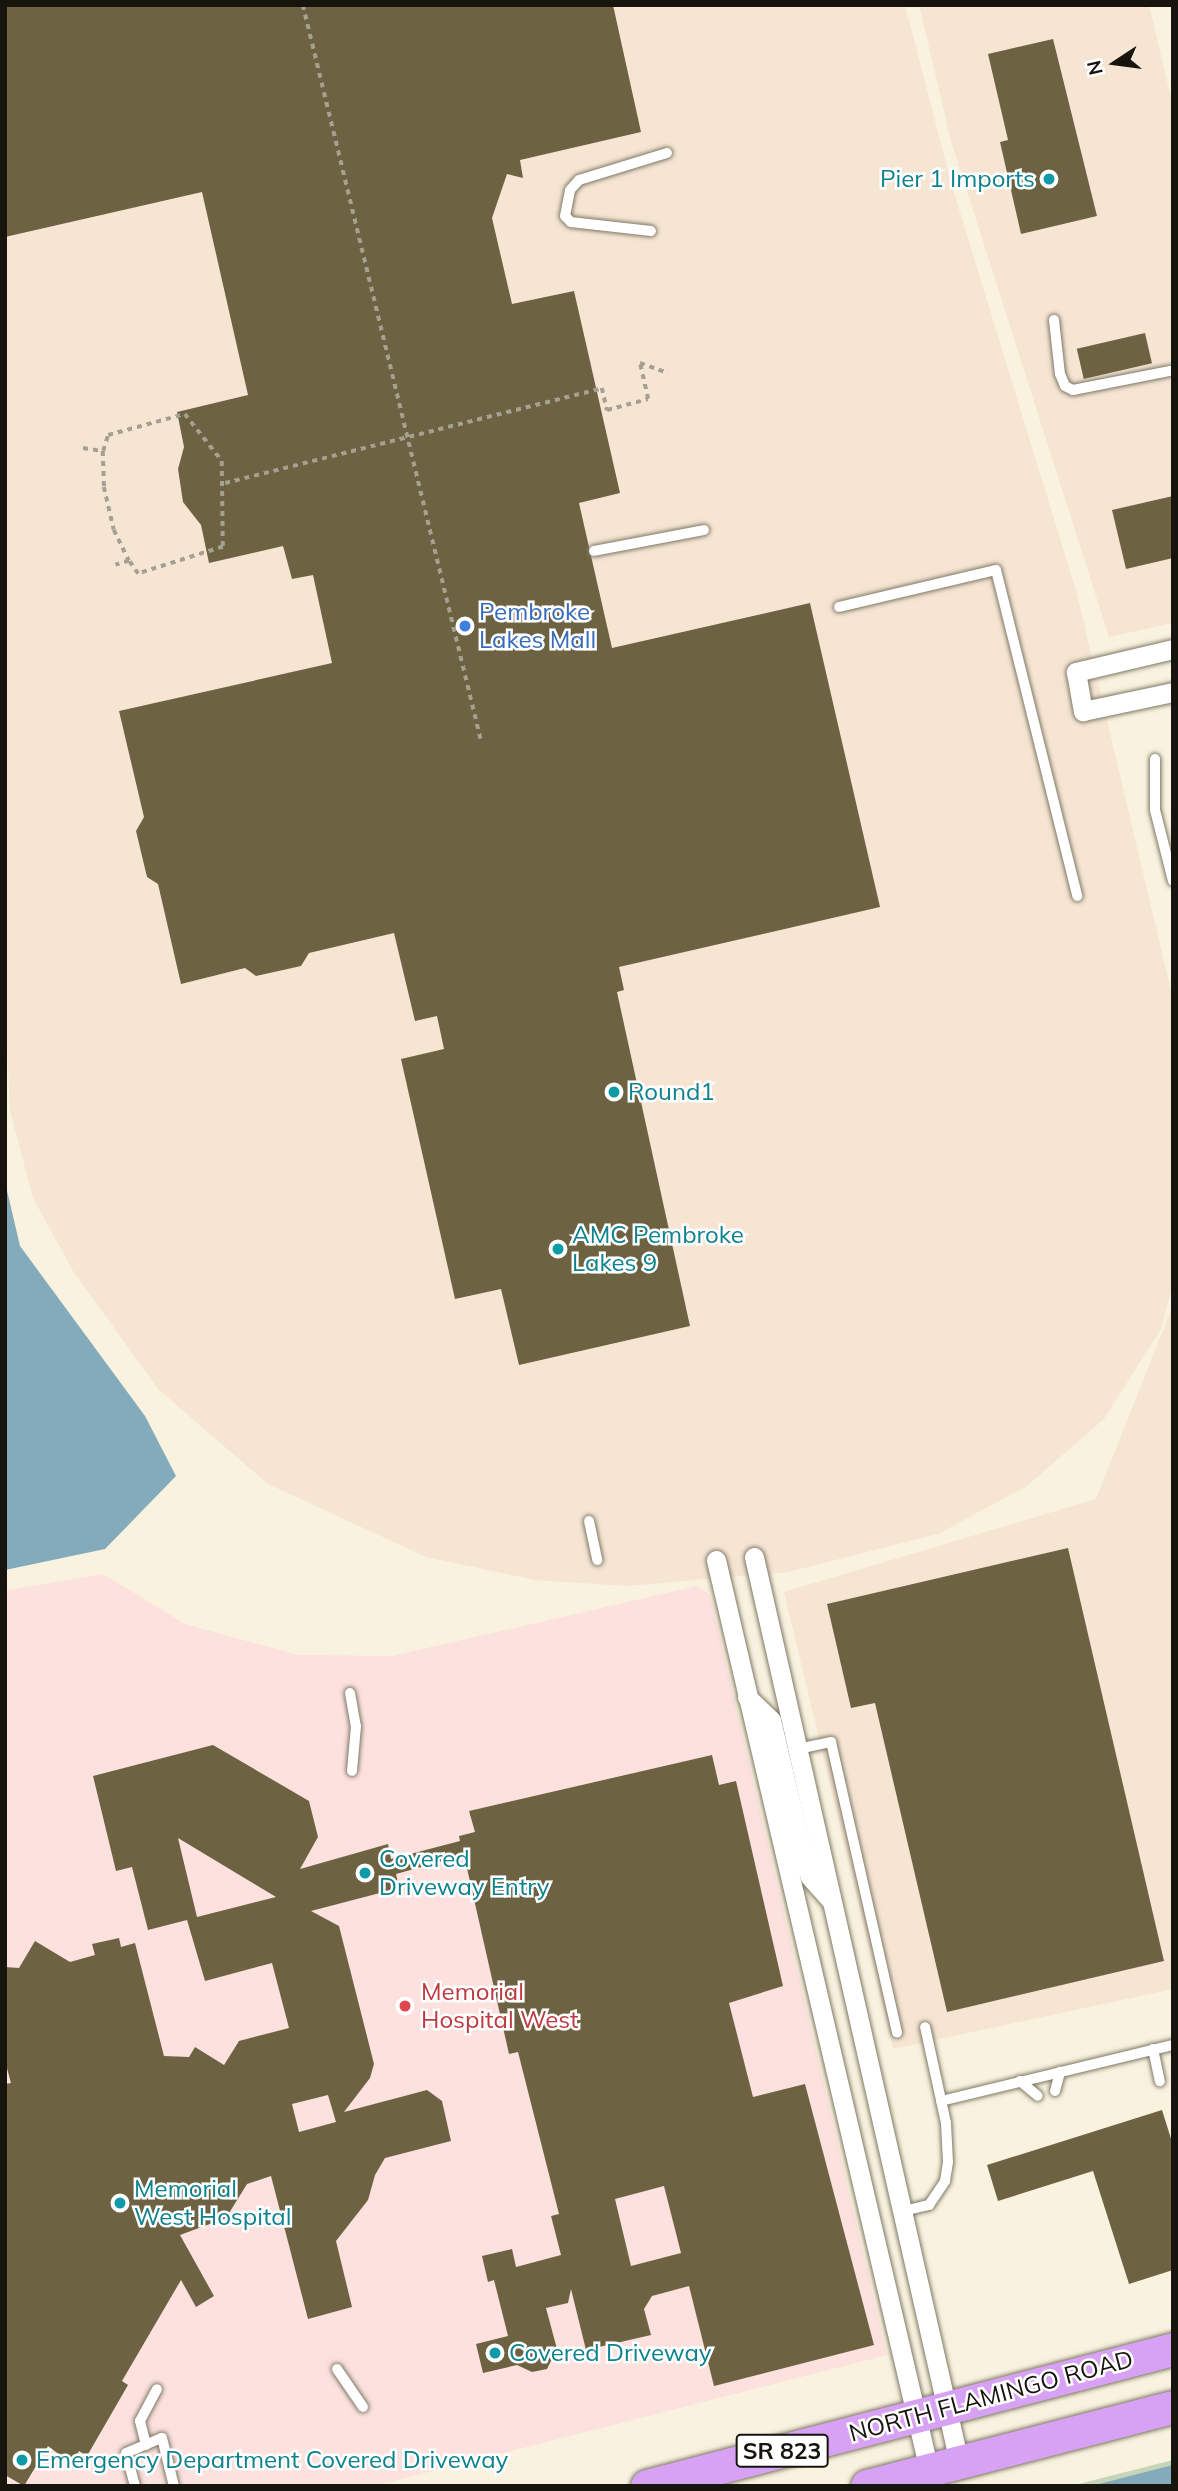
<!DOCTYPE html>
<html>
<head>
<meta charset="utf-8">
<style>
	body { margin:0 }
	#map { position:relative; width:1178px; height:2491px; overflow:hidden; background:#f9f2de; font-family:Mulish,sans-serif }
	div>[style] { position:absolute }
	[style*='--x'] { left:calc(var(--x)*1px); top:calc(var(--y)*1px); width:calc(var(--w)*1px); rotate:calc(var(--a)*1deg) }
	.commercial>* { inset:0; background:#f7e5d4 }
	.medical>* { inset:0; background:#fce1de }
	.green>* { inset:0; background:#c6d4b8 }
	.water>* { inset:0; background:#83abbc }
	.building>* { inset:0; background:#6d6342; transform-origin:0 0 }
	.path>* { height:3.5px; margin-top:-1.75px; transform-origin:0; background:repeating-linear-gradient(90deg,#a5a091 0 5px,transparent 0 10px) }
	.roads { filter:drop-shadow(0 0 2px #7e7966) drop-shadow(0 0 2px #7e7966) }
	.service>* { height:10px; margin:-5px; padding:0 5px; transform-origin:5px; border-radius:5px; background:#fff }
	.minor>* { height:19px; margin:-9.5px; padding:0 9.5px; transform-origin:9.5px; border-radius:9.5px; background:#fff }
	.trunk>* { height:33px; margin:-16.5px; padding:0 16.5px; transform-origin:16.5px; border-radius:16.5px; background:#d8a2f4 }
	.dots>* { width:19px; height:19px; translate:-50% -50%; box-sizing:border-box; border:4px solid #fff; border-radius:50% }
	span { translate:-50% -50%; white-space:nowrap; text-align:center; line-height:1.15; -webkit-text-stroke:5px #fff; paint-order:stroke }
	.shield-label span { padding:2px 5px; background:#fff; border:2px solid; border-radius:5px; -webkit-text-stroke-width:0 }
	.shield-label { font-size:23px; color:#16140d; font-weight:700 }
	.culture-label { font-size:24px; color:#0d838f }
	.right { translate:-100% -50%; text-align:right }
	.left { translate:0 -50%; text-align:left }
	.shop-label { font-size:24px; color:#366cbe }
	.health-label { font-size:24px; color:#be3a42 }
	.street-label { font-size:24px; color:#16140d }
	.frame { position:absolute; inset:0; border:7px solid #16140d; pointer-events:none }
	.north { position:absolute; left:1080px; top:28px; width:70px; height:70px; -webkit-text-stroke:5px #fff; paint-order:stroke; rotate:257deg; font-size:19px; font-weight:700; line-height:28px; text-align:center; color:#16140d }
	.north::after { content:''; display:block; margin:auto; width:24px; height:32px; background:#16140d; clip-path:polygon(50% 0,100% 100%,50% 72%,0 100%) }
</style>
</head>
<body>
<div id="map">
	<div class="commercial">
		<div style="clip-path:polygon(5px 5px,905px 5px,952px 186px,1077px 594px,1173px 999px,1173px 1283px,1161px 1329px,1104px 1419px,1027px 1486px,938px 1534px,788px 1572px,627px 1586px,535px 1580px,426px 1557px,268px 1484px,158px 1389px,73px 1271px,33px 1198px,10px 1111px,5px 1009px)"></div>
		<div style="clip-path:polygon(919px 5px,1149px 5px,1173px 106px,1173px 623px,1109px 637px,951px 141px)"></div>
		<div style="clip-path:polygon(1173px 1305px,1173px 1989px,893px 2049px,784px 1592px,1096px 1499px)"></div>
	</div>
	<div class="medical">
		<div style="clip-path:polygon(103px 1574px,185px 1624px,298px 1655px,392px 1656px,697px 1586px,710px 1595px,887px 2355px,374px 2486px,5px 2486px,5px 1591px)"></div>
	</div>
	<div class="green">
		<div style="clip-path:polygon(1173px 2460px,1173px 2486px,1071px 2486px)"></div>
	</div>
	<div class="water">
		<div style="clip-path:polygon(5px 1182px,20px 1246px,145px 1416px,176px 1476px,105px 1549px,5px 1570px)"></div>
		<div style="clip-path:polygon(1173px 2465px,1173px 2486px,1091px 2486px)"></div>
	</div>
	<div class="building">
		<div style="clip-path:polygon(5px 5px,613px 5px,641px 132px,520px 160px,523px 178px,507px 174px,492px 218px,512px 304px,574px 291px,620px 493px,579px 503px,612px 648px,810px 603px,880px 907px,619px 967px,624px 990px,617px 992px,690px 1326px,519px 1365px,501px 1289px,455px 1299px,401px 1059px,444px 1049px,437px 1016px,415px 1021px,394px 933px,309px 953px,301px 966px,256px 976px,245px 968px,181px 984px,158px 884px,147px 877px,136px 831px,144px 817px,119px 711px,332px 663px,313px 575px,292px 579px,283px 546px,209px 563px,201px 525px,183px 502px,178px 469px,184px 447px,177px 412px,248px 395px,202px 192px,5px 237px)"></div>
		<div style="clip-path:polygon(1053px 39px,1097px 216px,1021px 234px,1000px 142px,1008px 140px,988px 54px)"></div>
		<div style="left:1145px;top:333px;width:31px;height:70px;rotate:77deg"></div>
		<div style="clip-path:polygon(1173px 496px,1173px 558px,1126px 569px,1112px 510px)"></div>
		<div style="clip-path:polygon(1068px 1548px,1164px 1961px,947px 2012px,875px 1703px,851px 1708px,827px 1604px)"></div>
		<div style="clip-path:polygon(evenodd,213px 1745px,309px 1801px,318px 1837px,300px 1869px,388px 1844px,391px 1859px,460px 1841px,459px 1836px,475px 1832px,469px 1811px,712px 1755px,719px 1785px,736px 1781px,783px 1986px,729px 2003px,753px 2097px,805px 2084px,874px 2345px,714px 2386px,689px 2286px,652px 2296px,644px 2309px,651px 2335px,586px 2350px,571px 2289px,568px 2303px,546px 2308px,557px 2349px,547px 2369px,532px 2372px,517px 2365px,483px 2373px,476px 2344px,508px 2336px,494px 2280px,488px 2282px,482px 2256px,512px 2249px,516px 2267px,561px 2255px,551px 2216px,559px 2214px,518px 2052px,509px 2054px,464px 1855px,396px 1874px,399px 1888px,311px 1911px,339px 1926px,374px 2064px,370px 2078px,344px 2112px,427px 2090px,442px 2101px,451px 2141px,385px 2158px,375px 2175px,368px 2200px,336px 2241px,352px 2307px,308px 2319px,271px 2176px,247px 2184px,226px 2218px,180px 2235px,214px 2296px,196px 2307px,181px 2280px,122px 2381px,128px 2385px,87px 2456px,79px 2451px,72px 2464px,48px 2446px,24px 2486px,5px 2475px,5px 2084px,11px 2083px,5px 2061px,5px 1967px,19px 1968px,35px 1941px,70px 1962px,95px 1955px,92px 1944px,119px 1938px,121px 1947px,135px 1943px,164px 2056px,189px 2057px,195px 2047px,224px 2065px,239px 2041px,289px 2028px,272px 1963px,205px 1981px,187px 1920px,148px 1930px,132px 1867px,116px 1871px,93px 1776px,213px 1745px,178px 1838px,276px 1897px,197px 1917px,178px 1838px,213px 1745px,328px 2095px,336px 2122px,299px 2132px,292px 2104px,328px 2095px,213px 1745px,664px 2186px,681px 2253px,631px 2266px,615px 2199px,664px 2186px)"></div>
		<div style="clip-path:polygon(1162px 2110px,1173px 2145px,1173px 2270px,1129px 2284px,1093px 2171px,998px 2201px,987px 2165px)"></div>
	</div>
	<div class="path">
		<div style="--x:303;--y:5;--w:756;--a:76.39"></div>
		<div style="--x:83;--y:448;--w:20;--a:9"></div>
		<div style="--x:103;--y:451;--w:17;--a:-73"></div>
		<div style="--x:108;--y:435;--w:80;--a:-15.3"></div>
		<div style="--x:185;--y:414;--w:60;--a:51.8"></div>
		<div style="--x:222;--y:461;--w:86;--a:89.3"></div>
		<div style="--x:223;--y:547;--w:89;--a:162.4"></div>
		<div style="--x:138;--y:574;--w:16;--a:-125"></div>
		<div style="--x:129;--y:561;--w:14;--a:163"></div>
		<div style="--x:103;--y:451;--w:36;--a:88"></div>
		<div style="--x:104;--y:487;--w:44;--a:76.9"></div>
		<div style="--x:114;--y:530;--w:34;--a:64"></div>
		<div style="--x:225;--y:483;--w:389;--a:-14.1"></div>
		<div style="--x:602;--y:388;--w:23;--a:77"></div>
		<div style="--x:607;--y:410;--w:42;--a:-15"></div>
		<div style="--x:648;--y:399;--w:37;--a:-103"></div>
		<div style="--x:640;--y:363;--w:30;--a:20"></div>
	</div>
	<div class="roads">
		<div class="service">
			<div style="--x:651;--y:231;--w:81;--a:-173.6"></div>
			<div style="--x:571;--y:222;--w:8;--a:-135"></div>
			<div style="--x:565;--y:216;--w:26;--a:-79"></div>
			<div style="--x:570;--y:190;--w:13;--a:-48"></div>
			<div style="--x:579;--y:180;--w:92;--a:-17.1"></div>
			<div style="--x:1054;--y:320;--w:54;--a:83.7"></div>
			<div style="--x:1060;--y:374;--w:13;--a:67"></div>
			<div style="--x:1065;--y:386;--w:9;--a:27"></div>
			<div style="--x:1073;--y:390;--w:99;--a:-11.1"></div>
			<div style="--x:594;--y:551;--w:112;--a:-10.8"></div>
			<div style="--x:839;--y:607;--w:161;--a:-13.3"></div>
			<div style="--x:996;--y:570;--w:336;--a:76"></div>
			<div style="--x:1155;--y:759;--w:51;--a:90"></div>
			<div style="--x:1155;--y:810;--w:73;--a:75.8"></div>
			<div style="--x:589;--y:1521;--w:40;--a:78"></div>
			<div style="--x:350;--y:1693;--w:34;--a:80"></div>
			<div style="--x:356;--y:1726;--w:45;--a:95.1"></div>
			<div style="--x:798;--y:1749;--w:34;--a:-12"></div>
			<div style="--x:831;--y:1742;--w:298;--a:77.2"></div>
			<div style="--x:1153;--y:2049;--w:33;--a:78"></div>
			<div style="--x:1020;--y:2081;--w:23;--a:40"></div>
			<div style="--x:1055;--y:2091;--w:20;--a:-75"></div>
			<div style="--x:941;--y:2101;--w:239;--a:-13.6"></div>
			<div style="--x:903;--y:2211;--w:27;--a:-13"></div>
			<div style="--x:929;--y:2205;--w:29;--a:-56"></div>
			<div style="--x:945;--y:2181;--w:19;--a:-81"></div>
			<div style="--x:948;--y:2162;--w:39;--a:-93"></div>
			<div style="--x:946;--y:2123;--w:98;--a:-102.3"></div>
			<div style="--x:337;--y:2369;--w:46;--a:55.6"></div>
			<div style="--x:146;--y:2445;--w:25;--a:-104"></div>
			<div style="--x:140;--y:2421;--w:36;--a:-62"></div>
			<div style="--x:135;--y:2486;--w:34;--a:-105"></div>
			<div style="--x:126;--y:2453;--w:39;--a:-23"></div>
			<div style="--x:162;--y:2438;--w:49;--a:76"></div>
		</div>
		<div class="minor">
			<div style="--x:1173;--y:649;--w:100;--a:166.7"></div>
			<div style="--x:1076;--y:672;--w:40;--a:80"></div>
			<div style="--x:1083;--y:711;--w:92;--a:-11.9"></div>
			<div style="--x:754;--y:1557;--w:928;--a:77.24"></div>
			<div style="--x:716;--y:1560;--w:935;--a:76.83"></div>
			<div style="--x:747;--y:1697;--w:33;--a:44"></div>
			<div style="--x:771;--y:1720;--w:145;--a:76.8"></div>
			<div style="--x:804;--y:1861;--w:17;--a:69"></div>
			<div style="--x:810;--y:1877;--w:31;--a:48"></div>
		</div>
		<div class="trunk">
			<div style="--x:647;--y:2486;--w:544;--a:-14.6"></div>
			<div style="--x:867;--y:2486;--w:316;--a:-14.5"></div>
		</div>
	</div>
	<div class="dots">
		<div style="left:1049px;top:179px;background:#0f9aa8"></div>
		<div style="left:465px;top:626px;background:#3f7fe0"></div>
		<div style="left:614px;top:1092px;background:#0f9aa8"></div>
		<div style="left:558px;top:1249px;background:#0f9aa8"></div>
		<div style="left:365px;top:1873px;background:#0f9aa8"></div>
		<div style="left:405px;top:2006px;background:#e0444e"></div>
		<div style="left:120px;top:2203px;background:#0f9aa8"></div>
		<div style="left:495px;top:2353px;background:#0f9aa8"></div>
		<div style="left:22px;top:2460px;background:#0f9aa8"></div>
	</div>
	<div class="shield-label">
		<span style="left:782px;top:2451px">SR 823</span>
	</div>
	<div class="culture-label">
		<span class="right" style="left:1035px;top:179px">Pier 1 Imports</span>
		<span class="left" style="left:628px;top:1092px">Round1</span>
		<span class="left" style="left:572px;top:1249px">AMC Pembroke<br>Lakes 9</span>
		<span class="left" style="left:379px;top:1873px">Covered<br>Driveway Entry</span>
		<span class="left" style="left:134px;top:2203px">Memorial<br>West Hospital</span>
		<span class="left" style="left:509px;top:2353px">Covered Driveway</span>
		<span class="left" style="left:36px;top:2460px">Emergency Department Covered Driveway</span>
	</div>
	<div class="shop-label">
		<span class="left" style="left:479px;top:626px">Pembroke<br>Lakes Mall</span>
	</div>
	<div class="health-label">
		<span class="left" style="left:421px;top:2006px">Memorial<br>Hospital West</span>
	</div>
	<div class="street-label">
		<span style="left:991px;top:2396px;rotate:-15deg">NORTH FLAMINGO ROAD</span>
	</div>
	<div class="frame"></div>
	<div class="north">N</div>
</div>
</body>
</html>
